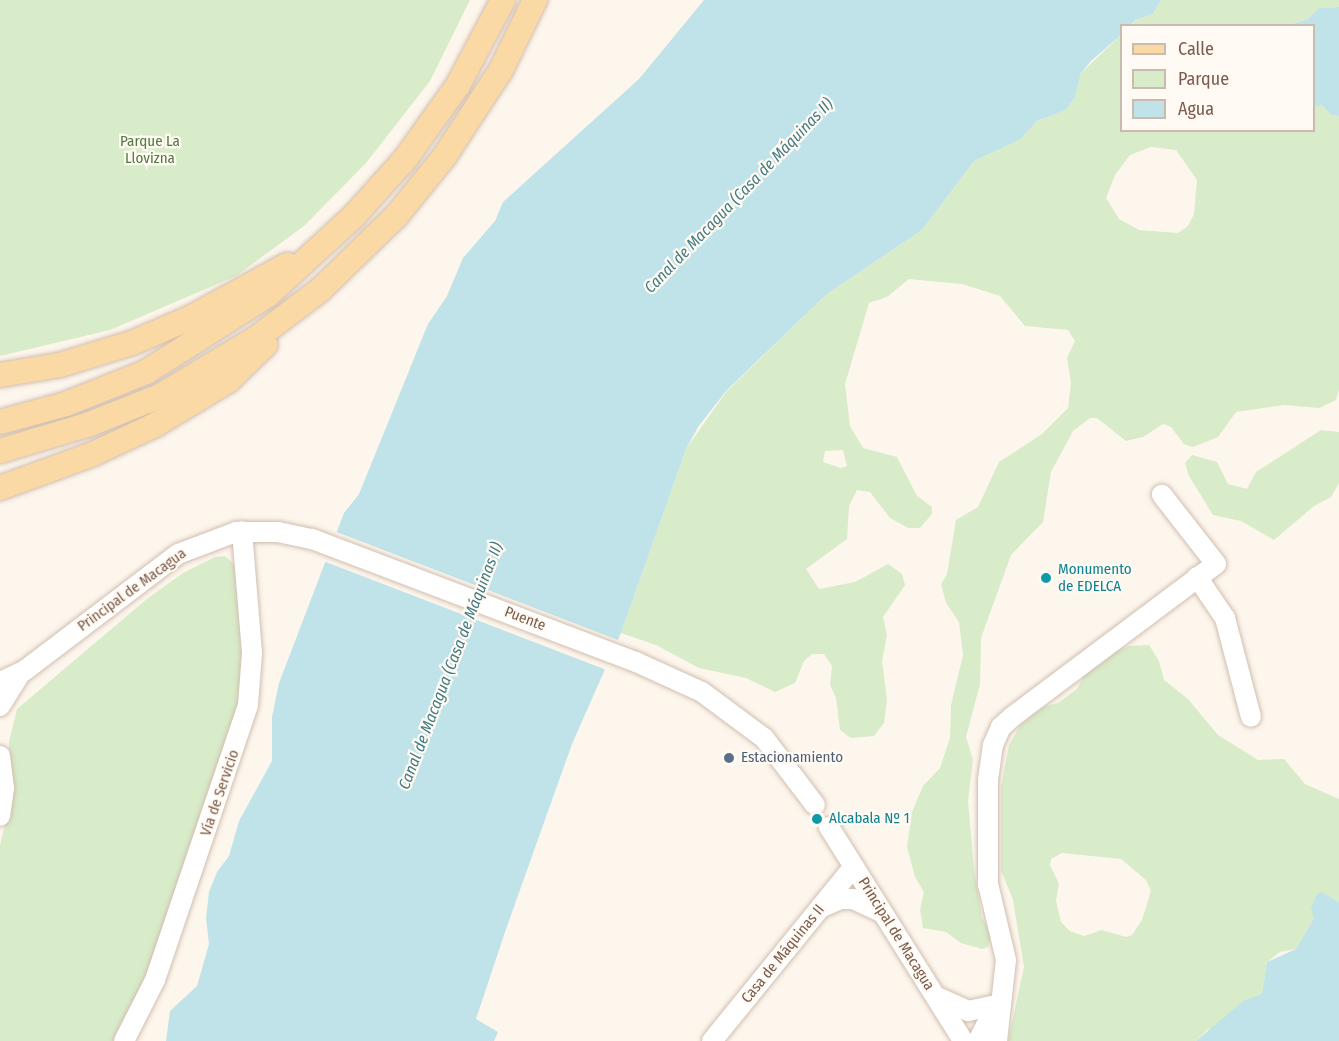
<!DOCTYPE html>
<html>
<head>
<meta charset="utf-8">
<style>
	body { margin:0 }
	#map { position:relative; width:1339px; height:1041px; overflow:hidden; background:#fdf6ec; font-family:"Fira Sans Condensed",sans-serif }
	div>[style] { position:absolute }
	[style*='--x'] { left:calc(var(--x)*1px); top:calc(var(--y)*1px); width:calc(var(--w)*1px); rotate:calc(var(--a)*1deg) }
	.green>* { inset:0; background:#d8ecc9 }
	.water>* { inset:0; background:#bfe3e8 }
	.pier>* { inset:0; background:#fdf6ec; transform-origin:0 0 }
	.roads { filter:drop-shadow(0 0 2px #d1beb0) drop-shadow(0 0 2px #d1beb0) }
	.minor>* { height:20px; margin:-10px; padding:0 10px; transform-origin:10px; border-radius:10px; background:#fff }
	.major>* { height:24px; margin:-12px; padding:0 12px; transform-origin:12px; border-radius:12px; background:#fbd9a5 }
	.dots>* { width:16px; height:16px; translate:-50% -50%; box-sizing:border-box; border:3px solid #fffaf3; border-radius:50% }
	span { translate:-50% -50%; white-space:nowrap; text-align:center; line-height:1.15; -webkit-text-stroke:4.5px #fffaf3; paint-order:stroke }
	.park-label { font-size:15px; color:#537a41 }
	.culture-label { font-size:15px; color:#0d838f }
	.left { translate:0 -50%; text-align:left }
	.street-label { font-size:15px; color:#7a5c4d }
	.service-label { font-size:15px; color:#4e5e75 }
	.water-label { font-size:16px; color:#437c86; font-style:italic }
	.legend { position:absolute; left:1120px; top:24px; width:195px; height:108px; box-sizing:border-box; background:#fffaf3; border:2px solid #cabbb1; margin:0; padding:8px 10px; list-style:none; font-size:18px; color:#7a5c4d }
	.legend li { display:flex; align-items:center; gap:12px; height:30px }
	.legend b { width:30px; border:2px solid #cabbb1 }
</style>
</head>
<body>
<div id="map">
	<div class="green">
		<div style="clip-path:polygon(0 0,470px 0,430px 81px,366px 163px,304px 226px,236px 276px,110px 330px,0 356px)"></div>
		<div style="clip-path:polygon(1161px 0,1339px 0,1339px 7px,1319px 8px,1308px 19px,1288px 25px,1131px 26px,1135px 20px,1153px 14px)"></div>
		<div style="clip-path:polygon(evenodd,1121px 35px,1122px 130px,1314px 130px,1314px 107px,1321px 104px,1331px 115px,1339px 116px,1339px 389px,1336px 400px,1319px 408px,1284px 405px,1236px 412px,1218px 437px,1193px 447px,1184px 444px,1171px 427px,1163px 424px,1143px 437px,1126px 441px,1097px 418px,1090px 418px,1073px 431px,1051px 472px,1043px 522px,1011px 555px,981px 638px,980px 684px,966px 737px,973px 760px,968px 801px,974px 869px,982px 917px,991px 935px,988px 947px,982px 949px,961px 943px,946px 932px,923px 928px,920px 910px,924px 892px,915px 877px,907px 847px,912px 812px,923px 786px,940px 768px,950px 738px,951px 705px,963px 655px,959px 622px,946px 603px,941px 584px,947px 574px,956px 520px,978px 507px,999px 462px,1042px 434px,1068px 408px,1071px 383px,1067px 358px,1075px 341px,1068px 330px,1025px 326px,1000px 296px,962px 284px,909px 279px,887px 297px,869px 303px,845px 384px,850px 426px,863px 448px,897px 457px,917px 496px,932px 507px,932px 514px,920px 528px,908px 528px,890px 518px,870px 492px,857px 490px,849px 506px,847px 539px,806px 569px,819px 589px,855px 582px,888px 564px,902px 574px,905px 585px,883px 617px,887px 635px,882px 661px,887px 699px,884px 723px,874px 736px,851px 738px,840px 730px,836px 698px,830px 685px,832px 666px,824px 654px,812px 654px,804px 661px,795px 683px,775px 692px,746px 678px,699px 668px,656px 645px,621px 633px,686px 449px,726px 392px,827px 294px,922px 230px,974px 161px,1021px 139px,1037px 121px,1066px 110px,1075px 97px,1081px 73px,1121px 35px,1151px 147px,1176px 150px,1197px 180px,1194px 214px,1188px 226px,1178px 233px,1139px 230px,1119px 219px,1106px 198px,1115px 175px,1130px 155px,1151px 147px,1121px 35px,843px 450px,847px 466px,841px 468px,823px 462px,825px 451px,843px 450px)"></div>
		<div style="clip-path:polygon(1321px 430px,1339px 432px,1339px 483px,1331px 497px,1314px 506px,1274px 540px,1241px 521px,1213px 515px,1189px 476px,1185px 463px,1192px 455px,1217px 462px,1228px 484px,1247px 489px,1256px 472px)"></div>
		<div style="clip-path:polygon(225px 556px,237px 567px,244px 663px,237px 725px,153px 971px,115px 1041px,0 1041px,0 845px,11px 801px,9px 742px,17px 709px,148px 598px,183px 573px,215px 557px)"></div>
		<div style="clip-path:polygon(evenodd,1149px 645px,1159px 661px,1164px 680px,1188px 699px,1218px 735px,1258px 760px,1284px 759px,1305px 784px,1339px 799px,1339px 902px,1322px 892px,1314px 918px,1296px 949px,1280px 952px,1267px 962px,1262px 994px,1225px 1016px,1216px 1028px,1207px 1030px,1196px 1041px,1008px 1041px,1024px 967px,1013px 900px,1001px 870px,1001px 787px,1009px 745px,1020px 726px,1039px 708px,1058px 703px,1077px 689px,1086px 672px,1105px 655px,1129px 646px,1149px 645px,1062px 853px,1121px 859px,1146px 880px,1151px 891px,1142px 920px,1132px 935px,1126px 937px,1102px 930px,1084px 936px,1070px 931px,1061px 922px,1056px 901px,1059px 884px,1050px 865px,1051px 859px,1062px 853px)"></div>
	</div>
	<div class="water">
		<div style="clip-path:polygon(704px 0,1161px 0,1153px 14px,1135px 20px,1131px 25px,1122px 26px,1121px 35px,1091px 61px,1081px 73px,1075px 97px,1066px 110px,1037px 121px,1021px 139px,974px 161px,922px 230px,827px 294px,726px 391px,698px 427px,686px 449px,621px 633px,572px 744px,505px 932px,476px 1019px,498px 1032px,494px 1041px,166px 1041px,170px 1011px,197px 986px,209px 944px,206px 918px,209px 892px,217px 872px,229px 856px,239px 821px,272px 761px,272px 717px,279px 683px,344px 513px,359px 494px,428px 324px,447px 296px,463px 258px,495px 221px,503px 202px,639px 79px)"></div>
		<div style="clip-path:polygon(1339px 7px,1339px 116px,1331px 115px,1322px 105px,1314px 107px,1314px 26px,1288px 25px,1308px 19px,1319px 8px)"></div>
		<div style="clip-path:polygon(1322px 892px,1339px 902px,1339px 1041px,1196px 1041px,1243px 1001px,1262px 994px,1267px 962px,1296px 949px,1314px 918px,1311px 908px,1317px 894px)"></div>
	</div>
	<div class="pier">
		<div style="left:334px;top:531px;width:307px;height:32px;rotate:21deg"></div>
	</div>
	<div class="roads">
		<div class="minor">
			<div style="--x:1197;--y:577;--w:50;--a:55.7"></div>
			<div style="--x:1225;--y:618;--w:102;--a:75.3"></div>
			<div style="--x:0;--y:682;--w:26;--a:-25"></div>
			<div style="--x:24;--y:671;--w:193;--a:-37.2"></div>
			<div style="--x:178;--y:554;--w:62;--a:-20.8"></div>
			<div style="--x:236;--y:532;--w:42;--a:0"></div>
			<div style="--x:278;--y:532;--w:35;--a:12"></div>
			<div style="--x:312;--y:539;--w:347;--a:20.8"></div>
			<div style="--x:636;--y:662;--w:72;--a:24.4"></div>
			<div style="--x:702;--y:692;--w:77;--a:36.6"></div>
			<div style="--x:764;--y:738;--w:84;--a:52.7"></div>
			<div style="--x:0;--y:706;--w:36;--a:-58"></div>
			<div style="--x:0;--y:756;--w:32;--a:83"></div>
			<div style="--x:4;--y:788;--w:28;--a:98"></div>
			<div style="--x:829;--y:827;--w:252;--a:57.9"></div>
			<div style="--x:822;--y:907;--w:21;--a:-23"></div>
			<div style="--x:841;--y:899;--w:12;--a:0"></div>
			<div style="--x:853;--y:899;--w:33;--a:25"></div>
			<div style="--x:937;--y:997;--w:34;--a:24"></div>
			<div style="--x:968;--y:1011;--w:29;--a:-12"></div>
			<div style="--x:124;--y:1041;--w:68;--a:-63.1"></div>
			<div style="--x:155;--y:980;--w:290;--a:-71.3"></div>
			<div style="--x:248;--y:705;--w:52;--a:-85.6"></div>
			<div style="--x:252;--y:653;--w:122;--a:-94.7"></div>
			<div style="--x:712;--y:1041;--w:225;--a:-50.9"></div>
			<div style="--x:978;--y:1041;--w:39;--a:-63"></div>
			<div style="--x:997;--y:1041;--w:81;--a:-83.7"></div>
			<div style="--x:1006;--y:960;--w:78;--a:-103.3"></div>
			<div style="--x:988;--y:884;--w:104;--a:-90"></div>
			<div style="--x:988;--y:780;--w:35;--a:-82"></div>
			<div style="--x:993;--y:745;--w:20;--a:-66"></div>
			<div style="--x:1001;--y:727;--w:15;--a:-42"></div>
			<div style="--x:1012;--y:717;--w:255;--a:-36.9"></div>
			<div style="--x:1216;--y:564;--w:88;--a:-128"></div>
		</div>
		<div class="major">
			<div style="--x:0;--y:375;--w:61;--a:-9.5"></div>
			<div style="--x:60;--y:365;--w:75;--a:-17"></div>
			<div style="--x:132;--y:343;--w:63;--a:-23.3"></div>
			<div style="--x:190;--y:318;--w:111;--a:-28.7"></div>
			<div style="--x:0;--y:422;--w:68;--a:-15.3"></div>
			<div style="--x:66;--y:404;--w:86;--a:-21.8"></div>
			<div style="--x:146;--y:372;--w:144;--a:-32.3"></div>
			<div style="--x:268;--y:295;--w:117;--a:-42.6"></div>
			<div style="--x:354;--y:216;--w:78;--a:-48.1"></div>
			<div style="--x:406;--y:158;--w:90;--a:-54.5"></div>
			<div style="--x:458;--y:85;--w:96;--a:-62.1"></div>
			<div style="--x:0;--y:451;--w:94;--a:-16.7"></div>
			<div style="--x:90;--y:424;--w:75;--a:-21.8"></div>
			<div style="--x:160;--y:396;--w:114;--a:-31"></div>
			<div style="--x:258;--y:337;--w:78;--a:-37.2"></div>
			<div style="--x:320;--y:290;--w:107;--a:-44.2"></div>
			<div style="--x:397;--y:215;--w:75;--a:-51"></div>
			<div style="--x:444;--y:157;--w:104;--a:-56.8"></div>
			<div style="--x:501;--y:70;--w:78;--a:-64.1"></div>
			<div style="--x:0;--y:488;--w:99;--a:-20.1"></div>
			<div style="--x:93;--y:454;--w:68;--a:-25.1"></div>
			<div style="--x:155;--y:425;--w:85;--a:-31.1"></div>
			<div style="--x:228;--y:381;--w:52;--a:-44.2"></div>
		</div>
	</div>
	<div class="dots">
		<div style="left:1046px;top:578px;background:#0f9aa8"></div>
		<div style="left:729px;top:758px;background:#5c6f8a"></div>
		<div style="left:817px;top:819px;background:#0f9aa8"></div>
	</div>
	<div class="park-label">
		<span style="left:150px;top:150px">Parque La<br>Llovizna</span>
	</div>
	<div class="culture-label">
		<span class="left" style="left:1058px;top:578px">Monumento<br>de EDELCA</span>
		<span class="left" style="left:829px;top:819px">Alcabala Nº 1</span>
	</div>
	<div class="street-label">
		<span style="left:132px;top:590px;rotate:-36deg">Principal de Macagua</span>
		<span style="left:525px;top:619px;rotate:21deg">Puente</span>
		<span style="left:220px;top:793px;rotate:-71deg">Vía de Servicio</span>
		<span style="left:896px;top:934px;rotate:58deg">Principal de Macagua</span>
		<span style="left:783px;top:954px;rotate:-51deg">Casa de Máquinas II</span>
	</div>
	<div class="service-label">
		<span class="left" style="left:741px;top:758px">Estacionamiento</span>
	</div>
	<div class="water-label">
		<span style="left:739px;top:196px;rotate:-46deg">Canal de Macagua (Casa de Máquinas II)</span>
		<span style="left:451px;top:666px;rotate:-69deg">Canal de Macagua (Casa de Máquinas II)</span>
	</div>
	<ul class="legend">
	<li><b style="height:8px;background:#fbd9a5"></b>Calle</li>
	<li><b style="height:16px;background:#d8ecc9"></b>Parque</li>
	<li><b style="height:16px;background:#bfe3e8"></b>Agua</li>
	</ul>
</div>
</body>
</html>
